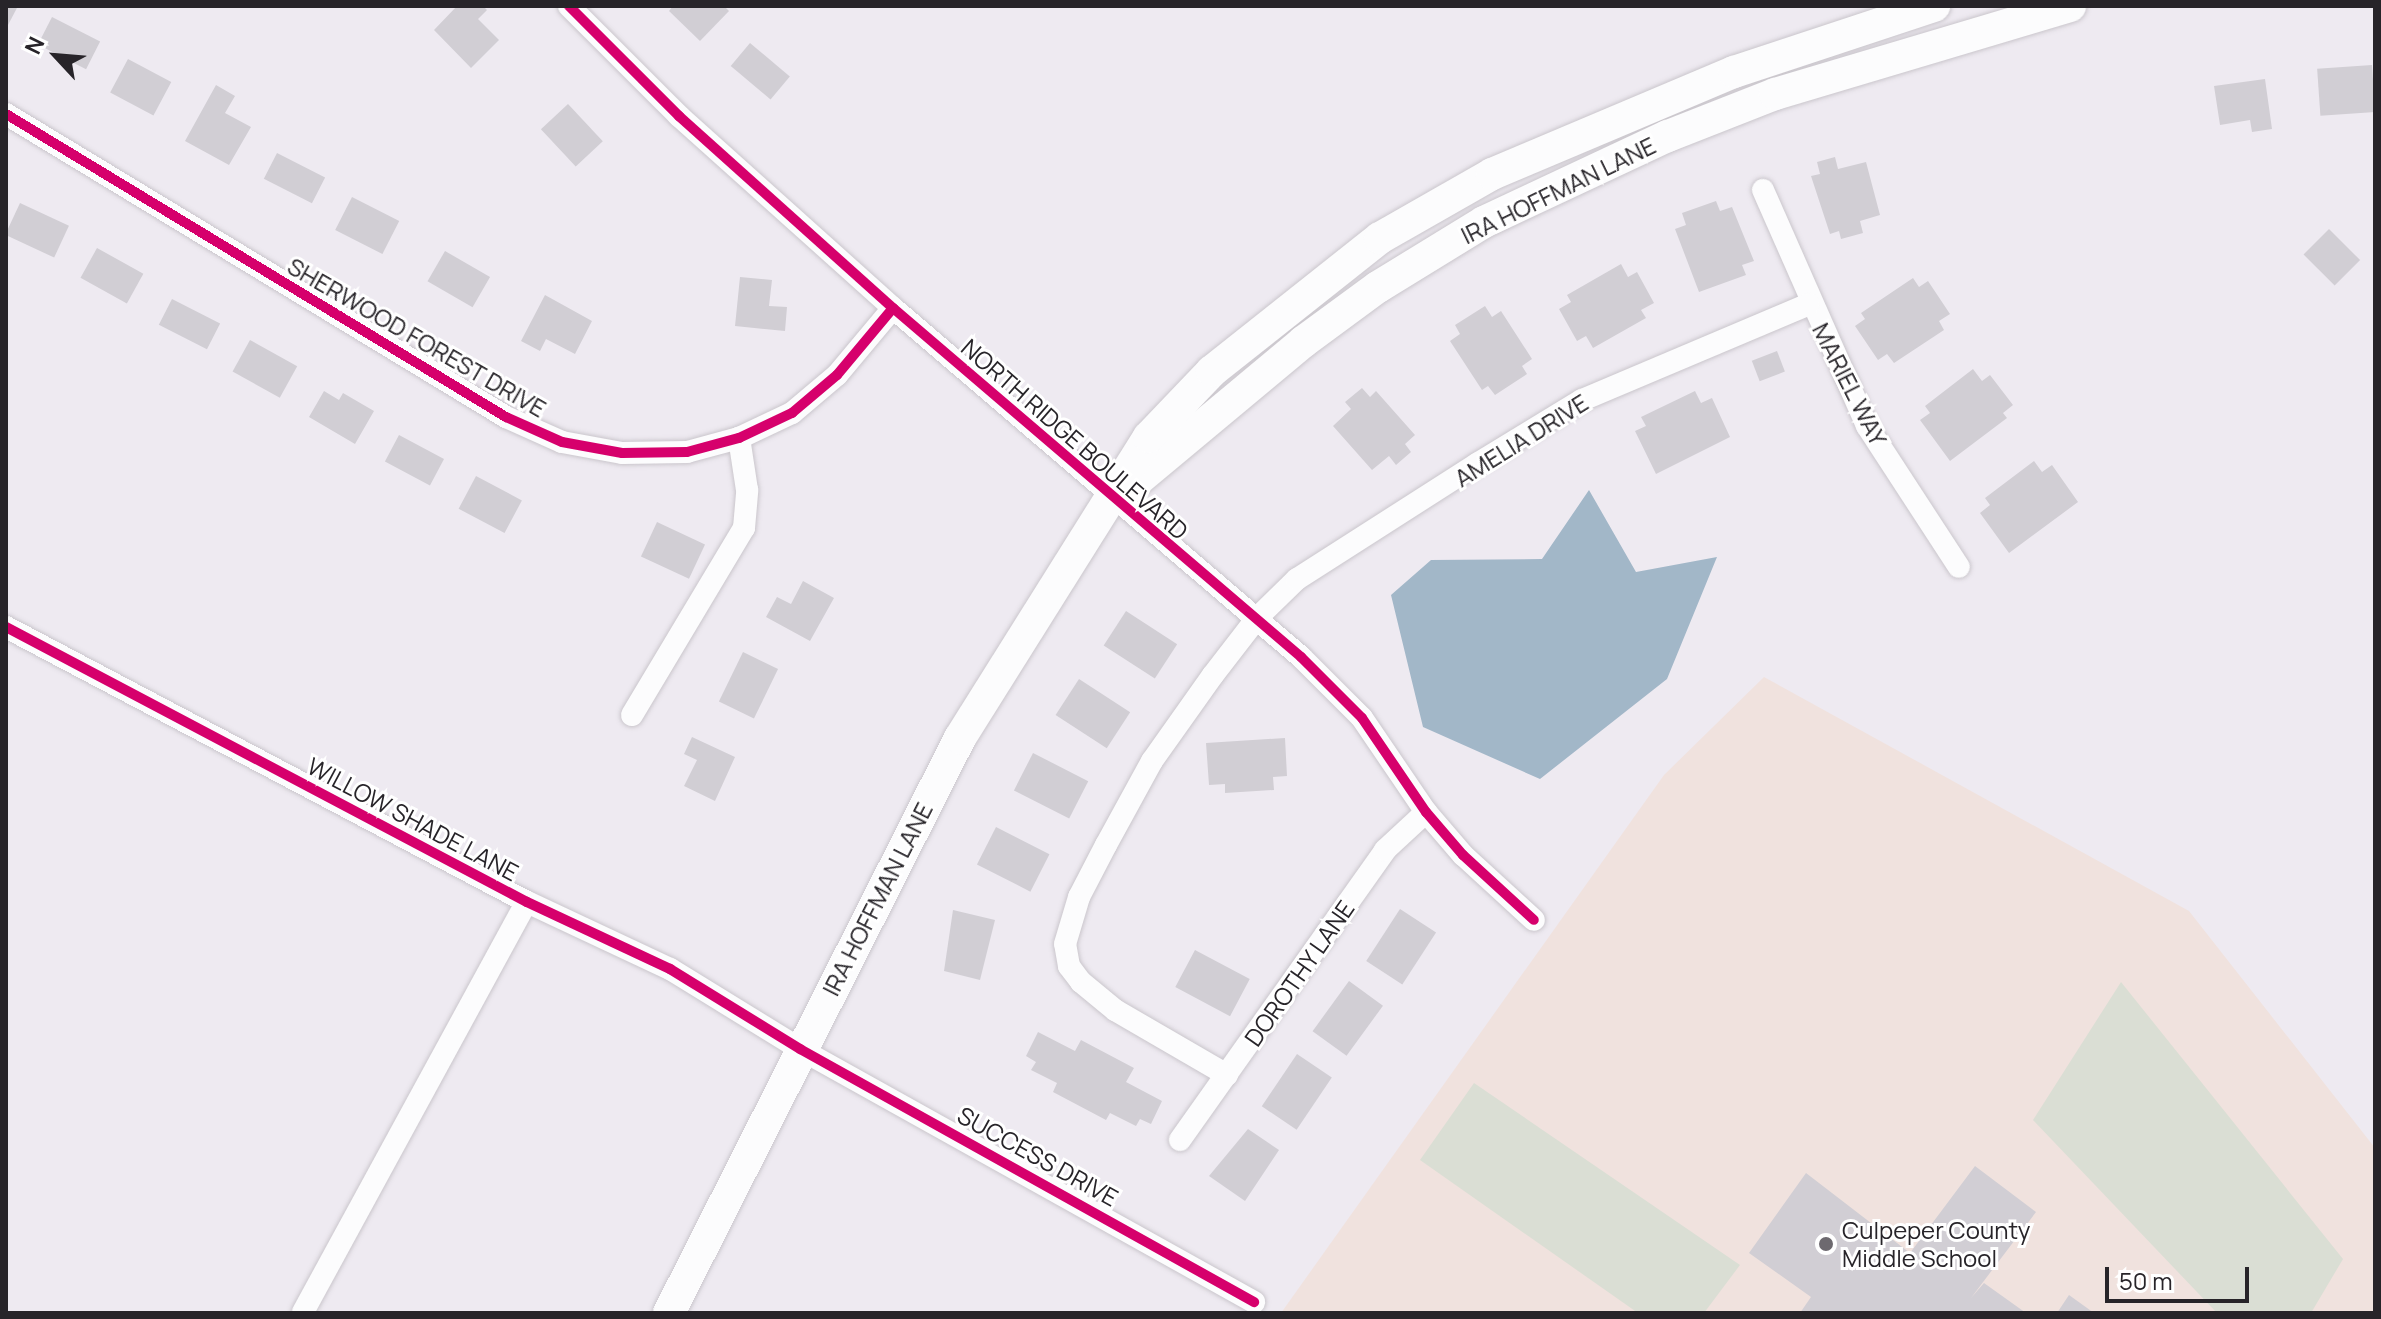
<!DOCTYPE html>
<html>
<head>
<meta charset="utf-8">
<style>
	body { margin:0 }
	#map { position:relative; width:2381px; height:1319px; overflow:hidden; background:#eeeaf1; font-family:Manrope,sans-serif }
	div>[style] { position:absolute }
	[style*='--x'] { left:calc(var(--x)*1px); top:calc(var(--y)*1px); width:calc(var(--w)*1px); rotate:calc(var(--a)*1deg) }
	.education>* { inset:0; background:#f0e2de }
	.green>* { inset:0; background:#daded4 }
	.water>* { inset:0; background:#a2b7c8 }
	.building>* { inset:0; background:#d1ced4; transform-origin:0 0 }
	.roads { filter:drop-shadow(0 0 2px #cac6cc) drop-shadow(0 0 2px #cac6cc) }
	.minor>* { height:22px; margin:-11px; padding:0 11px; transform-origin:11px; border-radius:11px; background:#fcfcfd }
	.secondary>* { height:32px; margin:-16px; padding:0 16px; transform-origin:16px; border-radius:16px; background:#fcfcfd }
	.cycleway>* { height:10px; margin:-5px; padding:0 5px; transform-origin:5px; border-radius:5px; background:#d6006c }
	.dots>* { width:22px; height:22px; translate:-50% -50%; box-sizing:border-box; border:4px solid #fff; border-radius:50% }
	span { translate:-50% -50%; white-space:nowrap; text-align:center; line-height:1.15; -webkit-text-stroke:6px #fff; paint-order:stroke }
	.street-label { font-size:24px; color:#272429 }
	.poi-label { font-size:24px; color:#272429 }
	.left { translate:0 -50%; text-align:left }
	.frame { position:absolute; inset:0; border:8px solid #272429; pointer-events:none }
	.north { position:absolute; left:16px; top:16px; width:80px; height:80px; -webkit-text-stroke:6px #fff; paint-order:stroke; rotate:296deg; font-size:22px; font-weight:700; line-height:32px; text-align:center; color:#272429 }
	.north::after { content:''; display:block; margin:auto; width:28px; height:36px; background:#272429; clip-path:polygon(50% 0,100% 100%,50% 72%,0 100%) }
	.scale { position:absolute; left:2105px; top:1267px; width:144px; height:36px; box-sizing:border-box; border:4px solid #272429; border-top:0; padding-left:10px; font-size:24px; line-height:28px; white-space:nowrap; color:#272429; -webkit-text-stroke:6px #fff; paint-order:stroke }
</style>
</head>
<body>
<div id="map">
	<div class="education">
		<div style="clip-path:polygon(1764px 677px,2189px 911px,2375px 1148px,2375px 1313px,1281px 1313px,1664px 775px)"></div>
	</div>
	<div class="green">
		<div style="clip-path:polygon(2121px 982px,2343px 1259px,2311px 1313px,2217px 1313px,2033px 1120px)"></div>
		<div style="clip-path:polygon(1474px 1083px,1740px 1265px,1704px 1313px,1638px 1313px,1420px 1160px)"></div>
	</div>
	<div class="water">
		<div style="clip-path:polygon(1589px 490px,1636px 572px,1717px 557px,1667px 679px,1540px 779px,1423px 727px,1391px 595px,1431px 560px,1542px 559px)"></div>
	</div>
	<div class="building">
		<div style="clip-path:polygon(6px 6px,18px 6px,8px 25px,6px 24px)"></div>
		<div style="clip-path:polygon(457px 6px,483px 6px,487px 10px,478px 19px,499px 40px,471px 68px,434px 30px)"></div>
		<div style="clip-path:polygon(673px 6px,724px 6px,729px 11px,700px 41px,669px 11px)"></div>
		<div style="left:52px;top:17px;width:54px;height:31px;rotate:27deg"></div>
		<div style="left:750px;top:43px;width:52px;height:30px;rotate:40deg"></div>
		<div style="left:128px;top:59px;width:49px;height:38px;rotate:28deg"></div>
		<div style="left:2372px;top:65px;width:47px;height:55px;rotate:86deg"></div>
		<div style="clip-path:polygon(2265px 79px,2272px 129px,2252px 132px,2250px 120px,2220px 125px,2214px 86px)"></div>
		<div style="clip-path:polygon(216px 85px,235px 96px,225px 113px,251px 127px,229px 165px,185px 141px)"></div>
		<div style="left:568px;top:104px;width:51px;height:37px;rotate:47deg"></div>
		<div style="left:277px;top:153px;width:54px;height:29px;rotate:27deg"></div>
		<div style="clip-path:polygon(1835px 157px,1838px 169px,1866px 162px,1880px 215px,1860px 221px,1863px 233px,1841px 239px,1839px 231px,1830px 234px,1811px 176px,1820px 174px,1817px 162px)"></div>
		<div style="left:352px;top:197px;width:53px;height:37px;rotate:27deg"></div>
		<div style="clip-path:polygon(1716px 201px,1720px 211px,1732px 207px,1754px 261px,1742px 265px,1746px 275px,1699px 292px,1675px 229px,1686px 225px,1682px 213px)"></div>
		<div style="left:20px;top:203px;width:54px;height:35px;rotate:25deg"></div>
		<div style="left:2329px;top:229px;width:44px;height:36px;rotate:45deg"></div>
		<div style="left:97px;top:248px;width:53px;height:34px;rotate:29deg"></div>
		<div style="left:445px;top:251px;width:52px;height:35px;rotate:30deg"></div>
		<div style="clip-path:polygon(1621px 264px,1628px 277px,1637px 272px,1654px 303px,1641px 310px,1646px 318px,1593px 348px,1586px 336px,1577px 341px,1559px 309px,1571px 302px,1567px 295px)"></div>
		<div style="clip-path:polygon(740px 277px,772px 280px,769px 306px,787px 307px,785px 331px,735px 326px)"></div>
		<div style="clip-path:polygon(1913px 278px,1919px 287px,1928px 281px,1950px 314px,1939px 321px,1944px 330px,1894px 363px,1887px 354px,1878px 360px,1855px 326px,1865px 319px,1861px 313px)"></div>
		<div style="clip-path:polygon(545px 295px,592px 321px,575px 354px,546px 339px,540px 351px,521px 341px)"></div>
		<div style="left:172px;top:299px;width:54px;height:29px;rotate:27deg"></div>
		<div style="clip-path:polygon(1485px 306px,1492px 317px,1501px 311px,1532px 359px,1522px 366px,1527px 374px,1495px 395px,1488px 386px,1482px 390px,1450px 341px,1460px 334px,1455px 325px)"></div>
		<div style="left:250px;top:340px;width:54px;height:36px;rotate:29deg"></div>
		<div style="left:1777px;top:351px;width:22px;height:27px;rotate:69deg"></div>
		<div style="clip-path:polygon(1973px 369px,1982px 381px,1990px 375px,2013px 405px,2003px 413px,2007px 418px,1950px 461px,1920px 420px,1930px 413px,1925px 406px)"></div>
		<div style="clip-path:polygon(1362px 388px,1370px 397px,1376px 391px,1415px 435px,1405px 444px,1411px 452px,1396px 465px,1389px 456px,1372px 470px,1333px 426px,1351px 409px,1345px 402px)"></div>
		<div style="clip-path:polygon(324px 391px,339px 400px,343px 393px,374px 411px,355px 444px,309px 417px)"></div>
		<div style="clip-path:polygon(1695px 391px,1701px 403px,1712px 398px,1730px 437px,1656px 474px,1635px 431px,1646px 426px,1641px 417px)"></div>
		<div style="left:399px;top:435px;width:51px;height:30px;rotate:28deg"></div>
		<div style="clip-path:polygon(2034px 461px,2042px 472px,2052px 465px,2078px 502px,2009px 553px,1980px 513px,1990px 505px,1985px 498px)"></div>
		<div style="left:476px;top:476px;width:52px;height:37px;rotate:28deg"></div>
		<div style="left:657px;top:522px;width:53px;height:38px;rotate:25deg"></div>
		<div style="clip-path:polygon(803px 581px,834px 598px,810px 641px,766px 617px,777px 597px,791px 604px)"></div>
		<div style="left:1126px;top:611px;width:61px;height:41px;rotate:33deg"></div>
		<div style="left:743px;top:652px;width:39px;height:55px;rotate:26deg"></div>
		<div style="left:1079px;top:679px;width:61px;height:43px;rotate:33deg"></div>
		<div style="clip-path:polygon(692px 737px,735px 757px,715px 801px,684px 786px,697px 760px,684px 754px)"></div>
		<div style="clip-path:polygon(1285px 738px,1287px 776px,1273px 777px,1274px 790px,1225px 793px,1225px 784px,1209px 785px,1206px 743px)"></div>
		<div style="left:1033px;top:753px;width:62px;height:42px;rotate:27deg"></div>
		<div style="left:996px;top:827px;width:60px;height:42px;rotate:27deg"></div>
		<div style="left:1400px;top:909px;width:43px;height:62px;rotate:33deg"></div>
		<div style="clip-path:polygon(953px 910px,995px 920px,980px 980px,944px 971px)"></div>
		<div style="left:1195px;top:950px;width:62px;height:42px;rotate:28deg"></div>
		<div style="left:1349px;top:981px;width:42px;height:62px;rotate:36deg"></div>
		<div style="clip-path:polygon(1038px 1032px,1075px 1051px,1081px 1040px,1134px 1068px,1126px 1082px,1162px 1101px,1151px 1124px,1140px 1119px,1136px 1126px,1110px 1113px,1106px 1120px,1053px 1092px,1057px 1083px,1031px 1070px,1036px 1062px,1026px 1056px)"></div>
		<div style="left:1297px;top:1054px;width:42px;height:63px;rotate:34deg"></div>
		<div style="clip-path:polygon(1248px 1129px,1279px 1150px,1245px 1201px,1209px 1176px)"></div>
		<div style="clip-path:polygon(1975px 1166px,2036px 1212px,1971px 1298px,1984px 1283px,2026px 1313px,1800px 1313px,1811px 1297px,1749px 1253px,1806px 1173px,1910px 1253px)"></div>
		<div style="clip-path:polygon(2069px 1295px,2094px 1313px,2057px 1313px)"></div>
	</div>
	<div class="roads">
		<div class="minor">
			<div style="--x:569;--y:6;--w:156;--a:45"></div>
			<div style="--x:679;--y:116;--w:288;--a:41.9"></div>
			<div style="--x:893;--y:308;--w:537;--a:40.54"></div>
			<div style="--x:1301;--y:657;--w:86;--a:45"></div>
			<div style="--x:1362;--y:718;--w:114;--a:55.8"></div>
			<div style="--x:1426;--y:812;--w:57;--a:49.3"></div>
			<div style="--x:1463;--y:855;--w:96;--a:42.5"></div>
			<div style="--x:6;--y:114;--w:585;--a:31.22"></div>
			<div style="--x:506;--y:417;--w:61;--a:24.1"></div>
			<div style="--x:562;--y:442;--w:61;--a:10.4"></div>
			<div style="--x:622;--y:453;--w:65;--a:-0.9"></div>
			<div style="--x:687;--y:452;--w:54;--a:-15.1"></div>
			<div style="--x:739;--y:438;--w:59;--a:-25.3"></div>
			<div style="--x:792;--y:413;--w:59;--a:-40.2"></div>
			<div style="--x:837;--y:375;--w:87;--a:-50.1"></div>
			<div style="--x:1763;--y:190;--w:258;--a:66.2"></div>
			<div style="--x:1867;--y:426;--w:168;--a:56.9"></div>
			<div style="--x:6;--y:627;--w:589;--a:27.83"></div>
			<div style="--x:527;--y:902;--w:158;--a:25.1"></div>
			<div style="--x:670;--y:969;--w:153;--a:31.6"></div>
			<div style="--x:800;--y:1049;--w:520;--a:29.13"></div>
			<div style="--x:632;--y:715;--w:218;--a:-59.1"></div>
			<div style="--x:744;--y:528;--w:38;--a:-85"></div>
			<div style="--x:747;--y:490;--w:53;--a:-98.7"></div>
			<div style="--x:1227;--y:1075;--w:129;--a:-149.9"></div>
			<div style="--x:1115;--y:1010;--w:44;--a:-140.5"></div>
			<div style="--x:1081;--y:982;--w:20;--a:-127"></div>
			<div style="--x:1069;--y:966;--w:22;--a:-100"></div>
			<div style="--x:1065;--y:944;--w:49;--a:-73.4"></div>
			<div style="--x:1079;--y:897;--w:59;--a:-62.6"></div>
			<div style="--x:1106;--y:845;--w:96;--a:-61.3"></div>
			<div style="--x:1152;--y:761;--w:105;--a:-54.7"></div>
			<div style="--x:1213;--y:675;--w:72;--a:-52.3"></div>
			<div style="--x:1257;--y:618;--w:56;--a:-44.3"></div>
			<div style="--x:1297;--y:579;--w:214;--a:-32.6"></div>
			<div style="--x:1477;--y:464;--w:123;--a:-31.4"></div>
			<div style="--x:1582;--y:400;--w:246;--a:-22.9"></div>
			<div style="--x:1180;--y:1140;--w:355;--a:-54.7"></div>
			<div style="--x:1385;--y:850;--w:56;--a:-42.8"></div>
			<div style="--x:303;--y:1312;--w:467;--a:-61.4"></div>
		</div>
		<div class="secondary">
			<div style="--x:1128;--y:488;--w:228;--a:-39.8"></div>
			<div style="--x:1303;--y:342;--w:93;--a:-36.3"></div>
			<div style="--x:1378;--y:287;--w:124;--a:-31.5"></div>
			<div style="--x:1484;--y:222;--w:203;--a:-25.1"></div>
			<div style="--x:1668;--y:136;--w:115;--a:-21.4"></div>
			<div style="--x:1775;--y:94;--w:308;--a:-16.6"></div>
			<div style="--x:669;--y:1313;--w:644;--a:-63.16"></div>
			<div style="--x:960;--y:738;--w:355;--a:-57.9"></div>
			<div style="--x:1149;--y:437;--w:91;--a:-46.3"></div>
			<div style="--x:1212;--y:371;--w:214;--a:-38.4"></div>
			<div style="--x:1380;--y:238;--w:129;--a:-29.7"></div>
			<div style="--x:1492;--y:174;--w:263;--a:-22.9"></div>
			<div style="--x:1734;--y:72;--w:211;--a:-18.3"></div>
		</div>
	</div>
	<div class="cycleway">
		<div style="--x:569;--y:6;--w:156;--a:45"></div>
		<div style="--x:679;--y:116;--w:288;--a:41.9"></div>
		<div style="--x:893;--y:308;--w:537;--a:40.54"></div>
		<div style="--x:1301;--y:657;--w:86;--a:45"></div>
		<div style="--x:1362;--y:718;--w:114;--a:55.8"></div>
		<div style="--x:1426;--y:812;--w:57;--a:49.3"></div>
		<div style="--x:1463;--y:855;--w:96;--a:42.5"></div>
		<div style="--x:6;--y:114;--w:585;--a:31.22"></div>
		<div style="--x:506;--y:417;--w:61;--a:24.1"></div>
		<div style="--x:562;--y:442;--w:61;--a:10.4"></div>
		<div style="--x:622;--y:453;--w:65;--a:-0.9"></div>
		<div style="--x:687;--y:452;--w:54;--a:-15.1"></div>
		<div style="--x:739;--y:438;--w:59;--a:-25.3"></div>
		<div style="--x:792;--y:413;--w:59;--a:-40.2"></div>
		<div style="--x:837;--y:375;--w:87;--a:-50.1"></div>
		<div style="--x:6;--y:627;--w:589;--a:27.83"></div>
		<div style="--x:527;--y:902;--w:158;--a:25.1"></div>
		<div style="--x:670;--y:969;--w:153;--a:31.6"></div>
		<div style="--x:800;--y:1049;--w:520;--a:29.13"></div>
	</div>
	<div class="dots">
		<div style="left:1826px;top:1244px;background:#6d696f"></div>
	</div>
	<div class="street-label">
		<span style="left:1558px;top:190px;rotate:-26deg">IRA HOFFMAN LANE</span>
		<span style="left:417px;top:337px;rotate:30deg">SHERWOOD FOREST DRIVE</span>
		<span style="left:1850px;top:384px;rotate:63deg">MARIEL WAY</span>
		<span style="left:1075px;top:439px;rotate:41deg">NORTH RIDGE BOULEVARD</span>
		<span style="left:1521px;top:440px;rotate:-32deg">AMELIA DRIVE</span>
		<span style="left:413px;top:819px;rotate:28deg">WILLOW SHADE LANE</span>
		<span style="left:877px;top:899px;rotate:-63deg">IRA HOFFMAN LANE</span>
		<span style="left:1299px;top:973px;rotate:-55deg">DOROTHY LANE</span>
		<span style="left:1038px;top:1156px;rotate:29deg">SUCCESS DRIVE</span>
	</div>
	<div class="poi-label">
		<span class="left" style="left:1842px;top:1244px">Culpeper County<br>Middle School</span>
	</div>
	<div class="frame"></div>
	<div class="north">N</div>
	<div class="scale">50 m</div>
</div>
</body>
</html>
